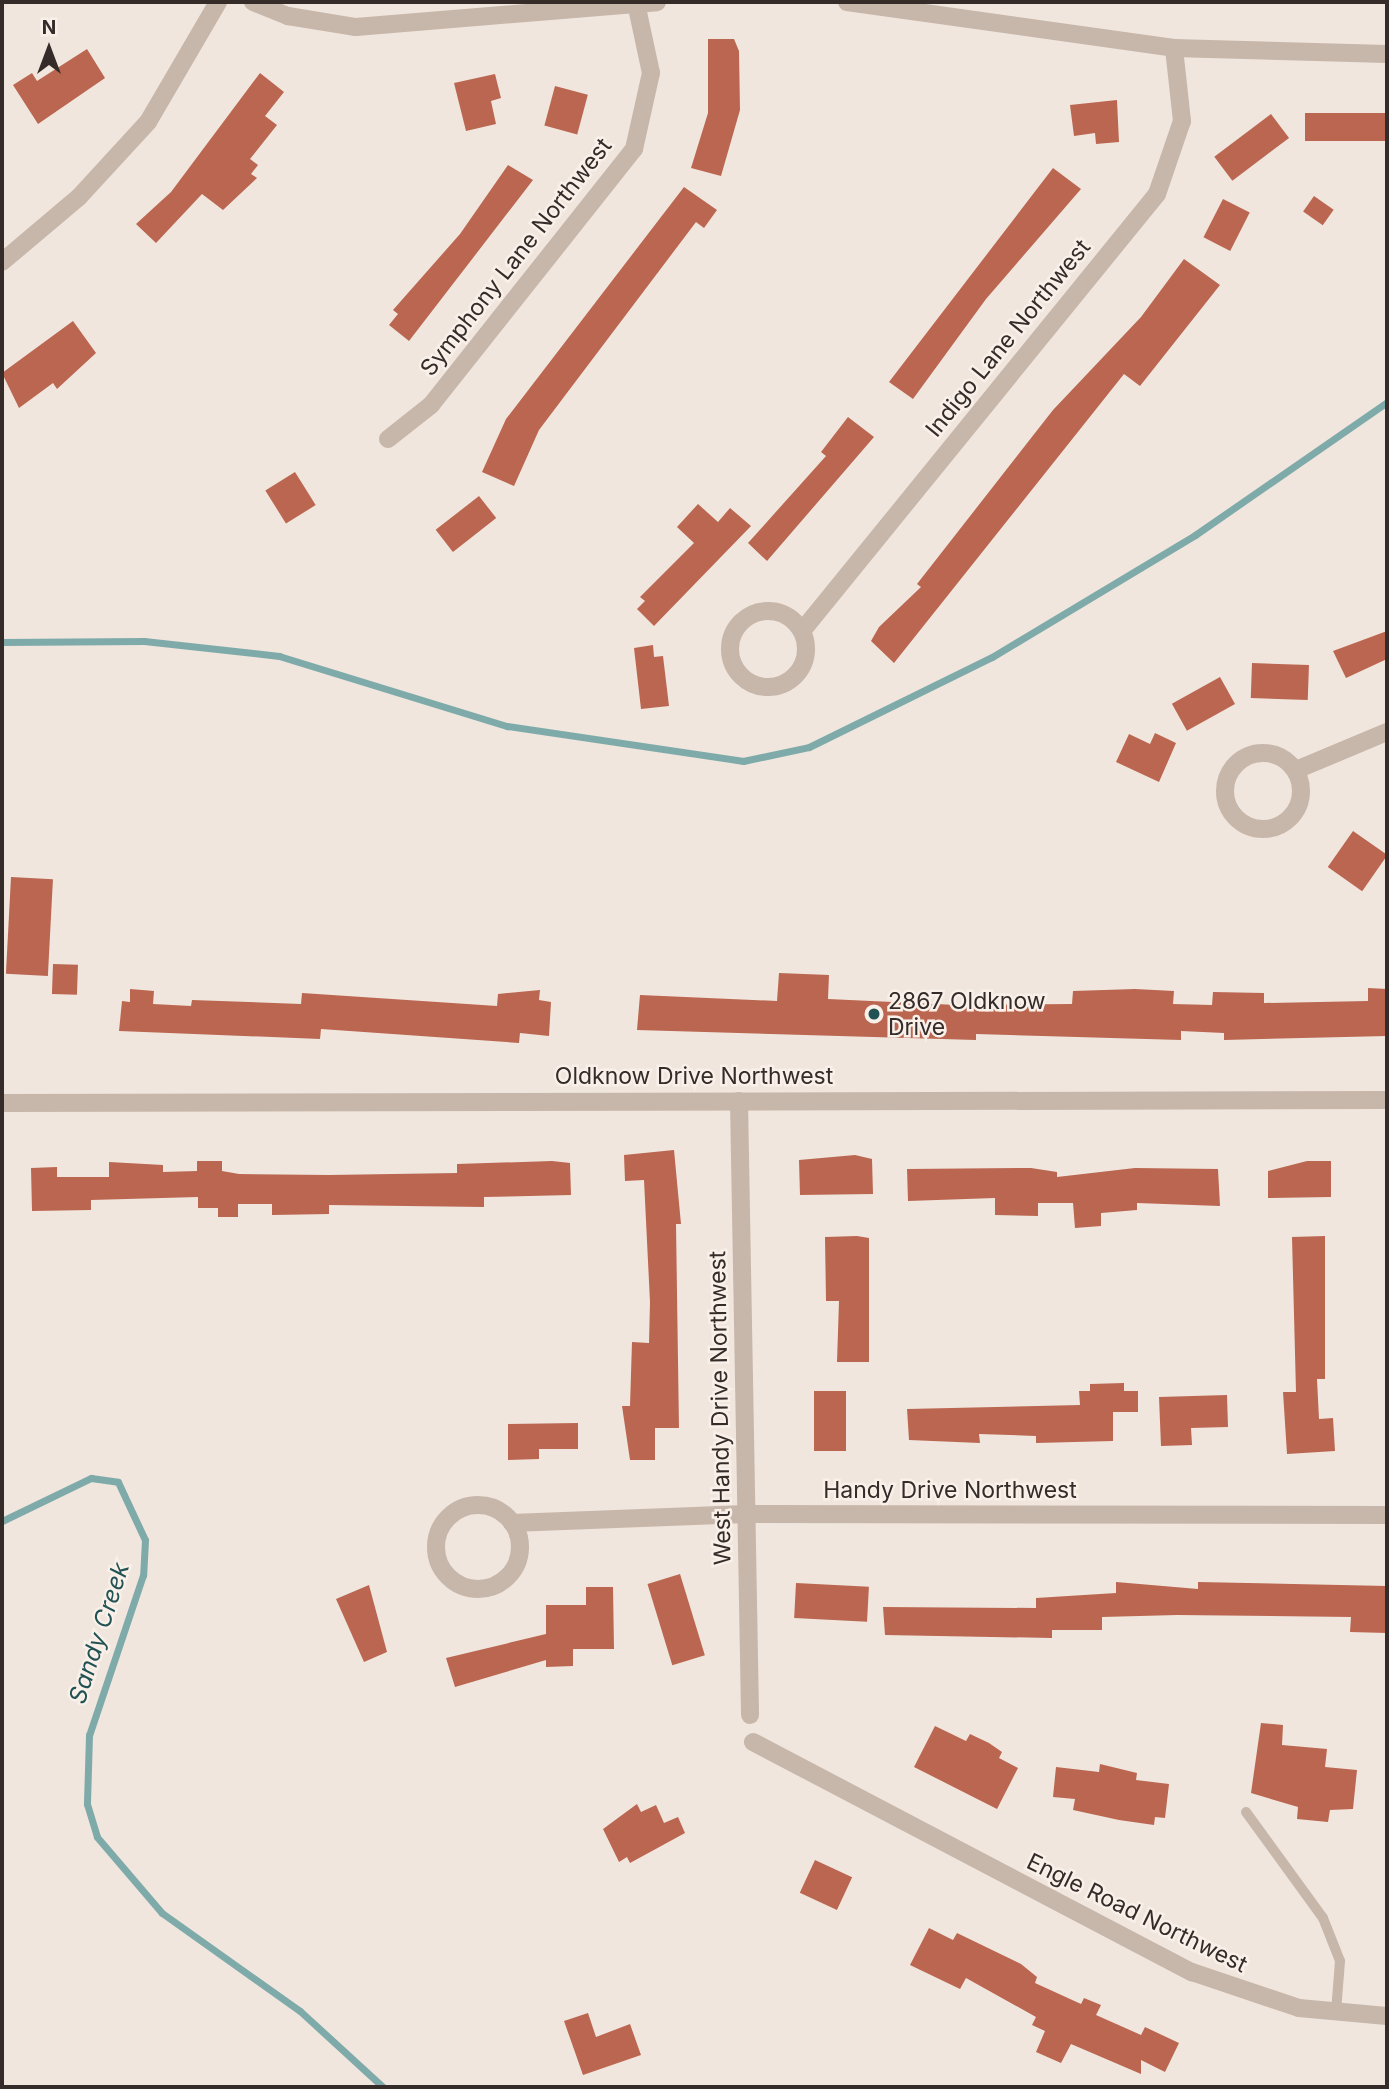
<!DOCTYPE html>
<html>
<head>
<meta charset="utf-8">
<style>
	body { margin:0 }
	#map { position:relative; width:1389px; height:2089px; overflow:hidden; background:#f0e6dd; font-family:Inter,sans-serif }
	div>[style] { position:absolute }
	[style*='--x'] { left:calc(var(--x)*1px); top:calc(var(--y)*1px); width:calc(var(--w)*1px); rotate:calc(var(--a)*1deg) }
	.stream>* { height:7px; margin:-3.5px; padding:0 3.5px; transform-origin:3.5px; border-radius:3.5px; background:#7faaaa }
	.building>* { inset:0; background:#bb6650; transform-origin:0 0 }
	.lane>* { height:10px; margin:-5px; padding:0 5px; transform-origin:5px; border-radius:5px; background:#c7b6aa }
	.street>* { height:18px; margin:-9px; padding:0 9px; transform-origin:9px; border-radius:9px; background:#c7b6aa }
	.street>.ring { margin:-9px; padding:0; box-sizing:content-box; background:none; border:18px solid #c7b6aa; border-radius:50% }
	.dots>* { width:19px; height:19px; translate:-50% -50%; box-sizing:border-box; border:4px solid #f8f0e9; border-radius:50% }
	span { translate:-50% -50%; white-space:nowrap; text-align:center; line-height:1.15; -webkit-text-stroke:5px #f8f0e9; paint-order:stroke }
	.street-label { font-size:23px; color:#352c29 }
	.poi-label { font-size:23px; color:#352c29 }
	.left { translate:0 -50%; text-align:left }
	.water-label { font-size:24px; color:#225253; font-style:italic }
	.frame { position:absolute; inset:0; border:4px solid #352c29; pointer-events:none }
	.north { position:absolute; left:14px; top:14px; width:70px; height:70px; -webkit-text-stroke:5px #f8f0e9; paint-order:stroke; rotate:0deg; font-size:19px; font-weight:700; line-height:28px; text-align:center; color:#352c29 }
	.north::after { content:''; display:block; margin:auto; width:24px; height:32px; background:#352c29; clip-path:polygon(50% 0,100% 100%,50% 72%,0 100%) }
</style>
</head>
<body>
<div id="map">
	<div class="stream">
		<div style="--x:2;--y:642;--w:142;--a:-0.4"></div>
		<div style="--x:144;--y:641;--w:136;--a:6.3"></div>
		<div style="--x:279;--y:656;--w:239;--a:17.1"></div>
		<div style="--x:507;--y:726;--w:239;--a:8.4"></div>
		<div style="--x:743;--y:761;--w:67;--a:-12"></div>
		<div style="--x:809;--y:747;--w:204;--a:-26.2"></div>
		<div style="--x:992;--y:657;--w:237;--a:-31"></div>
		<div style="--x:1195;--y:535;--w:234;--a:-34.7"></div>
		<div style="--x:2;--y:1521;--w:99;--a:-25.8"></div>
		<div style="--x:91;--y:1478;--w:27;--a:8"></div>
		<div style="--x:118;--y:1482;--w:64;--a:65"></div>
		<div style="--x:145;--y:1540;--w:35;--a:93"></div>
		<div style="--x:143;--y:1575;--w:169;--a:108.6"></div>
		<div style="--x:89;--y:1735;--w:69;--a:91.7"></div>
		<div style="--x:87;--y:1804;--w:34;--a:73"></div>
		<div style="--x:97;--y:1837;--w:100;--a:49.5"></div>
		<div style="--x:162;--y:1913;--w:169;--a:35.4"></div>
		<div style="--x:300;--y:2011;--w:113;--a:42.5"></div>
	</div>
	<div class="building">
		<div style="clip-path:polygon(708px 39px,734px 39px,739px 51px,740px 110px,721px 176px,691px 168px,708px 113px)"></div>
		<div style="clip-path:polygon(87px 49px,105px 78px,38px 124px,13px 85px,32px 73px,37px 81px)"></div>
		<div style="clip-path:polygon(260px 73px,284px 92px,265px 116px,277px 125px,250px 159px,258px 165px,251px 174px,257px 178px,223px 210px,202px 194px,156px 243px,136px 224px,171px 192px)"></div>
		<div style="clip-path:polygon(495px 74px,501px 98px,491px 101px,496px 124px,466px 131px,454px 83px)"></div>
		<div style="left:555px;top:86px;width:34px;height:41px;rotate:15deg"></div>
		<div style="clip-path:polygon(1117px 100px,1119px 142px,1096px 144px,1095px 133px,1074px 136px,1070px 105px)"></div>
		<div style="left:1387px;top:113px;width:28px;height:82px;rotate:90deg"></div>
		<div style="left:1271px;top:114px;width:30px;height:71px;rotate:53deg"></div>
		<div style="clip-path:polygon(508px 165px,533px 180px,409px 341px,389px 325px,398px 314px,393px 310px,460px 234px)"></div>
		<div style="clip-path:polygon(1053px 168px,1081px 189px,986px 299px,913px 399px,889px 382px)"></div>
		<div style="clip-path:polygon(684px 187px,717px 210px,704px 228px,696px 222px,539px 430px,514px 486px,482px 472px,506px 419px)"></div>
		<div style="left:1314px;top:196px;width:24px;height:19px;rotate:35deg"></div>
		<div style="left:1223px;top:199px;width:30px;height:43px;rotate:27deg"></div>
		<div style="clip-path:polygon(1184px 259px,1220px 285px,1140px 386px,1124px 374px,894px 663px,871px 641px,879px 627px,921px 587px,917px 584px,1053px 410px,1141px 317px)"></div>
		<div style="clip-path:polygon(73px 321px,96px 353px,57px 389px,53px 383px,19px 408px,2px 373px)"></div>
		<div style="clip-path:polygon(848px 417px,874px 437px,767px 561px,748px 543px,826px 456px,821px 452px)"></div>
		<div style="left:295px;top:472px;width:39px;height:35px;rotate:58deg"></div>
		<div style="left:479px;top:496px;width:28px;height:55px;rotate:52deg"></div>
		<div style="clip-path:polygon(698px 504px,718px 522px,730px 508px,751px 526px,654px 626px,637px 609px,645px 601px,640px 597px,694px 543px,677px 527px)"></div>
		<div style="clip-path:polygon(1387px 631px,1387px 659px,1346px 678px,1333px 651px)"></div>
		<div style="clip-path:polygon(653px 645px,654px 657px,663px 656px,669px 706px,641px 709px,634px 648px)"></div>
		<div style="left:1252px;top:663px;width:57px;height:35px;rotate:2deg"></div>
		<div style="left:1220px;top:677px;width:31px;height:55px;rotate:61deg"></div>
		<div style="clip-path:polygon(1155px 733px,1176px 743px,1159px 782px,1116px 762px,1129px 734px,1150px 744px)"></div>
		<div style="left:1353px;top:831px;width:42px;height:44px;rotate:35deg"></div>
		<div style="left:11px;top:877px;width:42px;height:97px;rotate:3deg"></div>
		<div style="left:53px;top:964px;width:25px;height:30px;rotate:2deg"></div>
		<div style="clip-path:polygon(779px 973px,829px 975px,828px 999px,957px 1005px,1072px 1004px,1073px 991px,1135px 989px,1174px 991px,1173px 1004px,1212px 1005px,1213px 992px,1264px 993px,1264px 1003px,1368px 1001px,1368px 988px,1387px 989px,1387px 1036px,1224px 1040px,1224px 1033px,1181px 1031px,1181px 1040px,976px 1034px,976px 1040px,637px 1030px,640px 995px,777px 1001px)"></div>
		<div style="clip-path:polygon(130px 989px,154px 991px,153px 1004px,191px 1006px,192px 1000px,301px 1004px,302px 993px,497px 1006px,498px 994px,540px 990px,539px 1000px,551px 1002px,549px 1036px,520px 1033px,519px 1043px,321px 1029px,320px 1039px,119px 1031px,122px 1001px,130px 1002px)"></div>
		<div style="clip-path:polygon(674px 1150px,681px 1224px,676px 1224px,679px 1428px,655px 1428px,655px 1460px,630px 1460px,622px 1406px,630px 1406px,632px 1342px,649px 1343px,650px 1302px,644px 1180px,625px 1181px,624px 1155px)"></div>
		<div style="clip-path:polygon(855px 1155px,872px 1159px,873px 1194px,800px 1195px,799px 1160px)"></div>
		<div style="clip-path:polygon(197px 1161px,222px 1161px,222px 1171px,239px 1174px,329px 1175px,457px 1173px,457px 1164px,552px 1161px,570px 1163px,571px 1195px,484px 1197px,484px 1207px,329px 1205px,329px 1214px,272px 1215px,272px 1204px,238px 1204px,238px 1217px,218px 1217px,218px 1208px,198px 1208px,198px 1197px,91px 1200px,91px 1210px,32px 1211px,31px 1168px,57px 1167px,57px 1177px,109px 1177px,109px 1162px,163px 1165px,163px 1172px,197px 1171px)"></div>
		<div style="clip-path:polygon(1307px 1161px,1331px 1161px,1331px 1197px,1268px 1198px,1268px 1171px)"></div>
		<div style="clip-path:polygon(1031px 1168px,1057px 1172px,1057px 1177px,1135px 1168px,1218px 1169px,1220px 1206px,1137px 1203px,1137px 1210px,1101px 1213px,1101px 1226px,1075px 1228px,1073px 1203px,1038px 1203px,1038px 1216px,995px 1215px,995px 1198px,908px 1201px,907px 1169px)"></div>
		<div style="clip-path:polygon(857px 1236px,869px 1238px,869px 1362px,837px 1362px,839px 1301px,826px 1301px,825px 1237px)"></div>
		<div style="clip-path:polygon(1325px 1236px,1325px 1379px,1317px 1379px,1319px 1419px,1333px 1418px,1335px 1451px,1287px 1454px,1283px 1392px,1296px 1392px,1292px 1237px)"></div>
		<div style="clip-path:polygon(1124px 1383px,1124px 1391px,1138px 1391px,1138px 1412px,1113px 1412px,1113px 1441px,1036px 1443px,1036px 1436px,979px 1434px,980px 1443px,909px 1440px,907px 1409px,1080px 1405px,1079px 1391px,1090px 1391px,1090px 1384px)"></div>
		<div style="left:814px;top:1391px;width:32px;height:60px"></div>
		<div style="clip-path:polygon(1227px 1395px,1228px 1427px,1191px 1428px,1192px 1445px,1161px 1446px,1159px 1397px)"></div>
		<div style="clip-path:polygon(578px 1423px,578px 1449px,539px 1449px,539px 1459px,508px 1460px,508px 1424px)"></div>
		<div style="left:680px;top:1574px;width:85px;height:34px;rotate:73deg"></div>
		<div style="clip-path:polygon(1116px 1582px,1198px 1589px,1198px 1582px,1387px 1586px,1387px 1633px,1350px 1632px,1351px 1617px,1177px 1615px,1102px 1617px,1102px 1630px,1052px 1630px,1052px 1638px,885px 1635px,883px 1607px,1036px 1608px,1036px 1598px,1116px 1593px)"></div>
		<div style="left:796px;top:1583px;width:73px;height:35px;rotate:3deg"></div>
		<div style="clip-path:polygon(369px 1585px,387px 1652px,364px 1662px,336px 1599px)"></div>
		<div style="clip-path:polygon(586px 1587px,613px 1587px,614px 1649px,573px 1649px,573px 1666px,546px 1667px,546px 1660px,455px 1687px,446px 1658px,546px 1634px,546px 1605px,586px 1605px)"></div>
		<div style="clip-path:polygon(1261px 1723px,1283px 1725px,1282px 1745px,1327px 1749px,1325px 1767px,1357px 1770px,1353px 1809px,1330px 1810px,1328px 1822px,1297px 1819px,1298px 1807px,1251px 1793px)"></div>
		<div style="clip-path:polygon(935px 1726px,966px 1741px,970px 1734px,989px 1743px,1002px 1752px,999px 1758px,1018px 1768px,997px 1809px,914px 1767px)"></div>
		<div style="clip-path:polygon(1100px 1764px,1137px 1773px,1136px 1780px,1169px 1784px,1165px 1818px,1155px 1817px,1154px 1825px,1119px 1820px,1073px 1810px,1075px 1799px,1053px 1797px,1056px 1767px,1099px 1772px)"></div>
		<div style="clip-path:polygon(637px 1804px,641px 1812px,656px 1805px,664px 1823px,678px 1817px,685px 1833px,630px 1863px,627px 1857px,619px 1862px,603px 1829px)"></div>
		<div style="left:815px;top:1860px;width:41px;height:36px;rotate:25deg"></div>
		<div style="clip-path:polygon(929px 1928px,953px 1940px,957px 1933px,1021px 1964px,1037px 1977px,1035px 1983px,1081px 2004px,1084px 1998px,1101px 2005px,1096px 2015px,1141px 2035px,1145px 2027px,1179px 2043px,1165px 2072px,1141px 2060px,1141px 2074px,1071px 2044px,1061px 2063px,1036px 2052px,1045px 2031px,1032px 2025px,1036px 2017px,966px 1978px,960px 1989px,910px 1965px)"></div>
		<div style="clip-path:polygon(588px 2013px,596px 2037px,630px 2024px,641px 2055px,583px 2075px,564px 2021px)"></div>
	</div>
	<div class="lane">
		<div style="--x:1246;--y:1812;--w:131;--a:54"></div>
		<div style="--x:1323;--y:1918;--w:46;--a:68.4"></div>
		<div style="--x:1340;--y:1961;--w:51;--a:94.5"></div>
	</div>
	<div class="street">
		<div style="--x:253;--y:2;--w:38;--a:22"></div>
		<div style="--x:288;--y:16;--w:69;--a:9.2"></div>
		<div style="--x:356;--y:27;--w:302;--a:-4.7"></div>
		<div style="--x:847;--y:2;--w:330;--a:8"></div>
		<div style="--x:1174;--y:48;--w:213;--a:1.6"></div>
		<div style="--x:2;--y:262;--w:101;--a:-40.2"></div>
		<div style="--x:79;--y:197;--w:102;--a:-47.4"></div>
		<div style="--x:148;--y:122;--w:139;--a:-59.7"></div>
		<div style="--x:388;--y:439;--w:55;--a:-38.3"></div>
		<div style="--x:431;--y:405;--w:327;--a:-51.6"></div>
		<div style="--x:634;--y:149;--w:78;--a:-77.4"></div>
		<div style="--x:651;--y:73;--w:72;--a:-102.1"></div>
		<div class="ring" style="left:730px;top:611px;width:58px;height:58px"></div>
		<div style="--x:802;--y:631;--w:563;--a:-50.91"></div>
		<div style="--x:1157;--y:194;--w:77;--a:-71.1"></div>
		<div style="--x:1182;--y:121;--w:73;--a:-96.3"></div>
		<div class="ring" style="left:1225px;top:753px;width:58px;height:58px"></div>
		<div style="--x:1296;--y:770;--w:99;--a:-22.7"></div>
		<div style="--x:739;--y:1101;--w:614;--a:88.97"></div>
		<div style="--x:2;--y:1103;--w:1385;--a:-0.12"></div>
		<div class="ring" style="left:436px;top:1505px;width:66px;height:66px"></div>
		<div style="--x:512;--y:1523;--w:234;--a:-2.2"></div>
		<div style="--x:746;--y:1514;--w:641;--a:0.09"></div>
		<div style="--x:753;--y:1742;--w:496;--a:27.7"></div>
		<div style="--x:1192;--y:1972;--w:113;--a:18.6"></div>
		<div style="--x:1299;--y:2008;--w:88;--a:5.2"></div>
	</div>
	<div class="dots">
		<div style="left:874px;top:1014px;background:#225253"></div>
	</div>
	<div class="street-label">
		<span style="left:516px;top:257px;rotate:-52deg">Symphony Lane Northwest</span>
		<span style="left:1008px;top:338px;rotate:-51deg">Indigo Lane Northwest</span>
		<span style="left:694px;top:1076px">Oldknow Drive Northwest</span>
		<span style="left:720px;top:1408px;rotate:-91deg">West Handy Drive Northwest</span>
		<span style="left:950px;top:1490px">Handy Drive Northwest</span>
		<span style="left:1137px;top:1913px;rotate:26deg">Engle Road Northwest</span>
	</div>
	<div class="poi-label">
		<span class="left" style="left:888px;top:1014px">2867 Oldknow<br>Drive</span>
	</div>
	<div class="water-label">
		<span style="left:99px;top:1633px;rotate:-72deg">Sandy Creek</span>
	</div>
	<div class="frame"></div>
	<div class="north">N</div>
</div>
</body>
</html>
